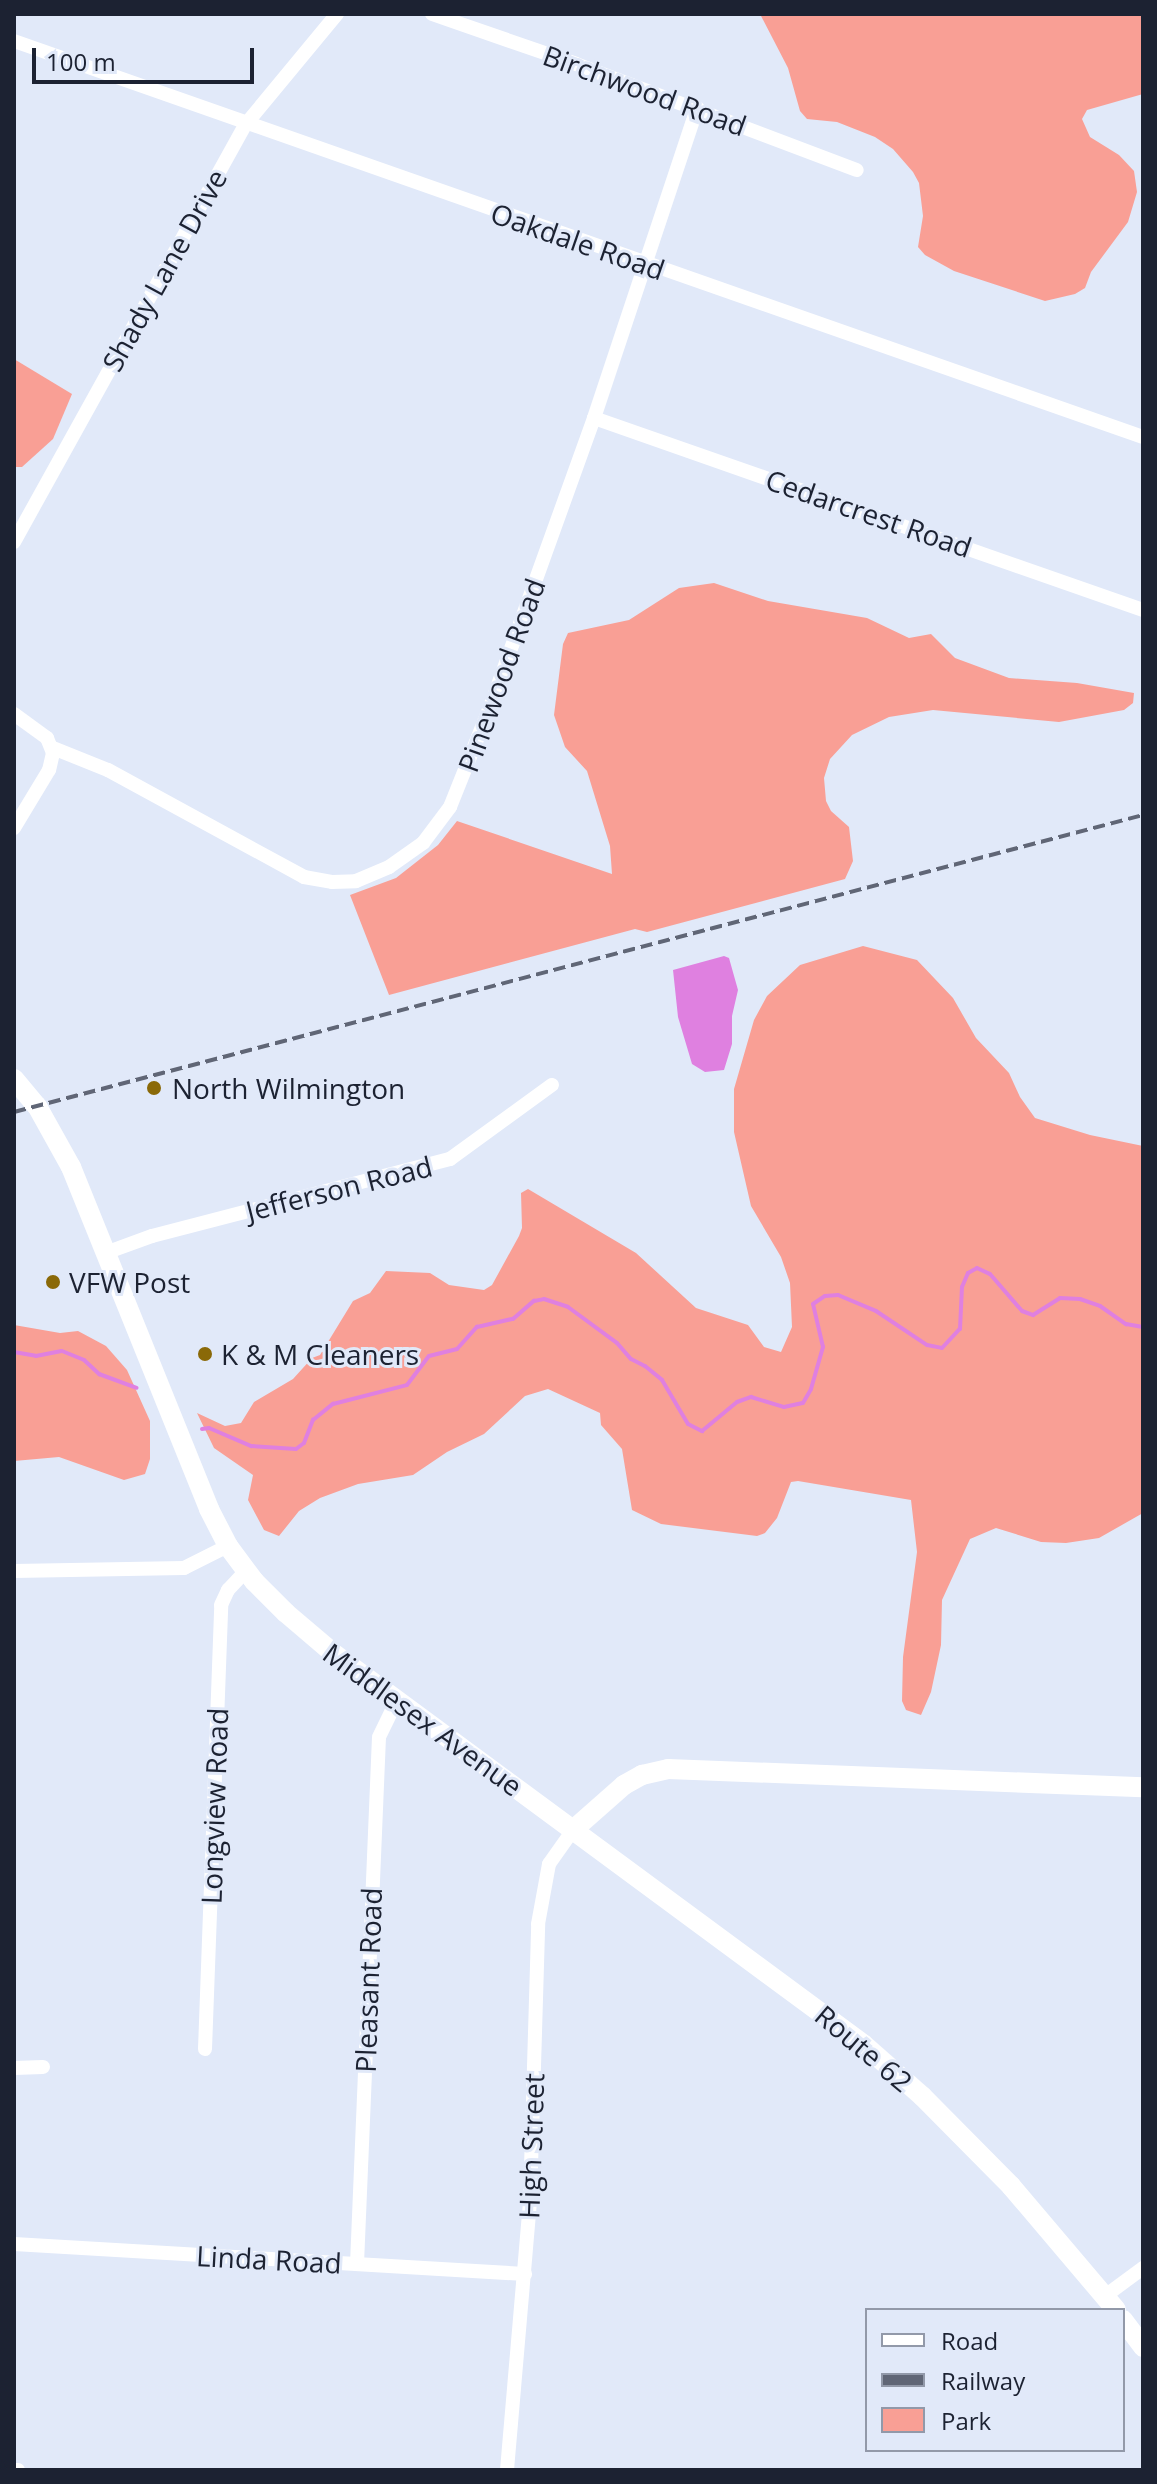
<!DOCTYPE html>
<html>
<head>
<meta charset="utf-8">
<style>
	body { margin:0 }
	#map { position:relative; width:1157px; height:2484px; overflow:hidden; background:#e1e9f9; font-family:"Open Sans",sans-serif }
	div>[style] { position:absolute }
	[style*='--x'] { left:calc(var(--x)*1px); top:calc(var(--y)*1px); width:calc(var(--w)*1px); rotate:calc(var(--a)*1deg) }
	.green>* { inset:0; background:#f99f95 }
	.water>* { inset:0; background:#df80e0 }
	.stream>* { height:4px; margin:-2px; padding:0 2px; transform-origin:2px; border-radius:2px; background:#df80e0 }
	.street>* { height:14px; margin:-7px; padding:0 7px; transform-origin:7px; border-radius:7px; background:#fff }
	.secondary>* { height:20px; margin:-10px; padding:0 10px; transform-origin:10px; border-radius:10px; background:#fff }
	.rail>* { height:4px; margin-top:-2px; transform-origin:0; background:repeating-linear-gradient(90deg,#606676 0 12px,transparent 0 18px) }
	.dots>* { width:22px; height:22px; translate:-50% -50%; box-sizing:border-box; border:4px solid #e1e9f9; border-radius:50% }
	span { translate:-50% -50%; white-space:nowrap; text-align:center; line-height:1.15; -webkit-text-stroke:6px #e1e9f9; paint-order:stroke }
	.street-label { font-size:28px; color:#1c2232 }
	.poi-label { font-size:28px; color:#1c2232 }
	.left { translate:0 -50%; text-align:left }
	.frame { position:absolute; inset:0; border:16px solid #1c2232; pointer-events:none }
	.legend { position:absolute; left:865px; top:2308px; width:260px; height:144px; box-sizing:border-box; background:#e1e9f9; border:2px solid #9299a9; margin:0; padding:10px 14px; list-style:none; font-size:24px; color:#1c2232 }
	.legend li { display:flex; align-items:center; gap:16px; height:40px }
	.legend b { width:40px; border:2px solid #9299a9 }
	.scale { position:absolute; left:32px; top:48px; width:222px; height:36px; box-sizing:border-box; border:4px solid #1c2232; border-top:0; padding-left:10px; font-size:24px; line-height:28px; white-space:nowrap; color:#1c2232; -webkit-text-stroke:6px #e1e9f9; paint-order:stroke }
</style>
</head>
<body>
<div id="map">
	<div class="green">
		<div style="clip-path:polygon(760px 14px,1143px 14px,1143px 94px,1087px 110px,1082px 119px,1090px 137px,1119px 155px,1134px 171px,1137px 192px,1128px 222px,1091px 272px,1085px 288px,1075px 294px,1045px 301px,954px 271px,925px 255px,918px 247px,923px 216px,919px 183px,913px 172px,893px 149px,875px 137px,837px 122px,807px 119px,800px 111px,788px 68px)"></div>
		<div style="clip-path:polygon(14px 359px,72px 394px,53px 439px,22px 467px,14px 467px)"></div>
		<div style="clip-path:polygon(714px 583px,768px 601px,867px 618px,909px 638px,931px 634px,955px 658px,1009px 678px,1077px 683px,1134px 693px,1133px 703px,1124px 710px,1059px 722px,933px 710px,889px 717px,852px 735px,830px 759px,824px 778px,826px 801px,831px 811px,849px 827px,853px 861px,845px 879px,647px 932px,635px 929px,389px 995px,350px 895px,396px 878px,438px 845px,457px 821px,612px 874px,610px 846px,587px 771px,565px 747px,554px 715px,563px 644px,568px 633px,629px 620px,679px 588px)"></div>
		<div style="clip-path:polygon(863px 946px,917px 960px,953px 998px,976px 1038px,1009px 1073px,1020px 1097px,1035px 1118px,1090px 1135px,1143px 1146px,1143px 1513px,1099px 1538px,1066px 1543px,1041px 1542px,996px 1528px,970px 1539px,942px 1600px,941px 1645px,931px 1692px,921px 1715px,906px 1710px,902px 1701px,903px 1657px,917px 1552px,911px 1500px,798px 1481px,791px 1482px,777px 1518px,765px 1533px,757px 1536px,661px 1524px,632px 1510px,622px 1449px,601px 1425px,600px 1413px,548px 1389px,525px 1396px,484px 1434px,447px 1452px,413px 1475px,358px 1484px,320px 1498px,299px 1511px,279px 1536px,264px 1530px,248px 1500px,253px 1475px,214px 1448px,197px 1413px,225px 1426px,241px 1423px,254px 1402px,293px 1379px,312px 1358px,320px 1355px,353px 1301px,370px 1293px,386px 1271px,430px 1273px,449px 1285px,484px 1290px,492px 1285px,519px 1236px,522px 1228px,521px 1193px,528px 1189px,636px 1253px,696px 1308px,748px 1325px,764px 1347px,781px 1352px,792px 1327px,790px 1283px,781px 1257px,751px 1206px,734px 1132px,734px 1089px,754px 1020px,767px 996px,800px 965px)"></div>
		<div style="clip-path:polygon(14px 1325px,60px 1333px,78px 1331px,106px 1346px,127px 1370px,150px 1421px,150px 1459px,145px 1474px,124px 1480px,59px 1457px,14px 1461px)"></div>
	</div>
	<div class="water">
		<div style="clip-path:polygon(724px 956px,729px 958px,738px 990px,732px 1016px,732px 1044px,724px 1070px,705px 1072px,692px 1064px,678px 1017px,673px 970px)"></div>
	</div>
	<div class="stream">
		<div style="--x:14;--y:1352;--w:22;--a:10"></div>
		<div style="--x:36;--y:1356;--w:26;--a:-11"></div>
		<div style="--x:62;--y:1351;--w:24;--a:22"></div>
		<div style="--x:84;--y:1360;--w:21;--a:43"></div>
		<div style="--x:99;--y:1374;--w:40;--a:20.2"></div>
		<div style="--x:202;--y:1429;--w:7;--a:-8"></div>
		<div style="--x:209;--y:1428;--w:46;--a:23.2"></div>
		<div style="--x:251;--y:1446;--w:45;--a:3.8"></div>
		<div style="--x:296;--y:1449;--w:10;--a:-37"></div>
		<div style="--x:304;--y:1443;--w:25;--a:-69"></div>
		<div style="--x:313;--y:1420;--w:26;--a:-39"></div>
		<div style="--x:333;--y:1404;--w:76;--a:-14.4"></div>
		<div style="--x:407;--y:1385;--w:36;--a:-53"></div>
		<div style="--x:429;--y:1356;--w:29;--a:-14"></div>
		<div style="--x:457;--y:1349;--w:30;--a:-48"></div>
		<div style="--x:477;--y:1327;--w:37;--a:-13"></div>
		<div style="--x:513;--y:1319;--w:28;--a:-41"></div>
		<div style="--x:534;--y:1301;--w:10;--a:-11"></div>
		<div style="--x:544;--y:1299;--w:25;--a:18"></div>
		<div style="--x:568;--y:1307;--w:61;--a:36.3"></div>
		<div style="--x:617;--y:1343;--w:21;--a:49"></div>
		<div style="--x:631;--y:1359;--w:16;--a:27"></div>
		<div style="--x:645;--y:1366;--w:22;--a:39"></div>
		<div style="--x:662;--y:1380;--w:51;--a:59.4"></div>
		<div style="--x:688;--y:1424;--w:16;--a:27"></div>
		<div style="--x:702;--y:1431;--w:45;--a:-39.6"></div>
		<div style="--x:737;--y:1402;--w:15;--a:-20"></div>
		<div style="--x:751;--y:1397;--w:34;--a:17"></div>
		<div style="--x:784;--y:1407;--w:19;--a:-12"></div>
		<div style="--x:803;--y:1403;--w:16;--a:-60"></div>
		<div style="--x:811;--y:1389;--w:44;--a:-74.1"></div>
		<div style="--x:823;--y:1347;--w:44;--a:-103.1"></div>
		<div style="--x:813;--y:1304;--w:14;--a:-34"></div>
		<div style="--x:825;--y:1296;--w:13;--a:-4"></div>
		<div style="--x:838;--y:1295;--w:41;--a:22.8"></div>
		<div style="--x:876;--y:1311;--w:61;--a:33.7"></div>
		<div style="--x:927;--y:1345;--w:15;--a:11"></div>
		<div style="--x:942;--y:1348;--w:26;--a:-47"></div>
		<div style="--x:960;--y:1329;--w:42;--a:-87.3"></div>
		<div style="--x:962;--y:1287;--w:15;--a:-67"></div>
		<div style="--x:968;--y:1273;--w:10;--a:-29"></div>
		<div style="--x:977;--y:1268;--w:14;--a:25"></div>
		<div style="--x:990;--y:1274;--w:49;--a:49.1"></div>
		<div style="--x:1022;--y:1311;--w:12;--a:20"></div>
		<div style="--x:1033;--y:1315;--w:32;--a:-32"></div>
		<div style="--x:1060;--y:1298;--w:20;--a:3"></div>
		<div style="--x:1080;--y:1299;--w:21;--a:19"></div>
		<div style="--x:1100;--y:1306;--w:32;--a:35"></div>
		<div style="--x:1126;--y:1324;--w:17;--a:10"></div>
	</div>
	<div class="street">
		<div style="--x:432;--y:14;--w:152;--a:19.1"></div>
		<div style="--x:576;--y:64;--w:300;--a:20.7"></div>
		<div style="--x:14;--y:41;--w:1196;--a:19.33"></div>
		<div style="--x:594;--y:418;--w:582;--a:19.28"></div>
		<div style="--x:14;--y:542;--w:478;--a:-61"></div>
		<div style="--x:246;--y:124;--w:143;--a:-50.4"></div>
		<div style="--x:14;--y:714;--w:41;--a:36"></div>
		<div style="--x:47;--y:738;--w:16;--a:68"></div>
		<div style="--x:53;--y:753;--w:17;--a:103"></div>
		<div style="--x:49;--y:770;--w:68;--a:121.1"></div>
		<div style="--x:53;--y:748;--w:59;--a:21.8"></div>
		<div style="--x:108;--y:770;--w:223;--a:28.6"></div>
		<div style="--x:304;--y:877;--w:28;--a:10"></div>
		<div style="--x:332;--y:882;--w:24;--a:-2"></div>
		<div style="--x:356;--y:881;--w:36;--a:-23"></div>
		<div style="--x:389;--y:867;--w:42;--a:-35.2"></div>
		<div style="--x:423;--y:843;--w:45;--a:-53.1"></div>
		<div style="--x:450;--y:807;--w:108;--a:-68.2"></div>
		<div style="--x:490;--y:707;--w:307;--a:-70.2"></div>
		<div style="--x:594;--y:418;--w:327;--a:-71.6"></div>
		<div style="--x:108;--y:1252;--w:47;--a:-20"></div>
		<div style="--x:152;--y:1236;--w:308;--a:-14.5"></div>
		<div style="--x:450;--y:1159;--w:126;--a:-36"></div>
		<div style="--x:14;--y:1571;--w:170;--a:-1"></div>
		<div style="--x:184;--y:1568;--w:49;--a:-26.6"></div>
		<div style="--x:205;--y:2049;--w:444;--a:-87.9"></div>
		<div style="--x:221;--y:1605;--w:17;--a:-65"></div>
		<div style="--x:228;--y:1590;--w:26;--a:-47"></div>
		<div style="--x:14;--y:2068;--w:29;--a:-2"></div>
		<div style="--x:14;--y:2244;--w:512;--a:3.36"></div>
		<div style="--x:357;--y:2264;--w:527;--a:-87.61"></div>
		<div style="--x:379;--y:1737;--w:41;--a:-64.1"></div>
		<div style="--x:1105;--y:2296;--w:47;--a:-36.4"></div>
		<div style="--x:14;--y:2470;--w:4;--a:0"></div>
		<div style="--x:507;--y:2470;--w:270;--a:-85.1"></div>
		<div style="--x:530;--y:2201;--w:277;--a:-88.3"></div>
		<div style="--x:538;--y:1924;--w:61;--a:-79.6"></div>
		<div style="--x:549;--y:1864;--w:42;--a:-54.8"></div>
	</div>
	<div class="secondary">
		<div style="--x:14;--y:1079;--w:35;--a:50"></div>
		<div style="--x:37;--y:1106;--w:70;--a:60.9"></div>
		<div style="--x:71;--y:1167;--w:369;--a:68"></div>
		<div style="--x:209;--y:1509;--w:42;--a:62.8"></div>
		<div style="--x:228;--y:1546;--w:44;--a:53.4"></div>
		<div style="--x:254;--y:1581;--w:45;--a:45"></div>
		<div style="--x:286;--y:1613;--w:62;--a:40.4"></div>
		<div style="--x:333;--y:1653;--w:659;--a:36.42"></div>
		<div style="--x:863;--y:2044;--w:79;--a:41.4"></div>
		<div style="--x:922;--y:2096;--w:127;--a:45.3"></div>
		<div style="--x:1011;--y:2186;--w:162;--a:49.7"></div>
		<div style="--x:573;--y:1830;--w:68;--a:-41.4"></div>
		<div style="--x:624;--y:1785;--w:21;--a:-29"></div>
		<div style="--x:642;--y:1775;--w:27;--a:-13"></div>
		<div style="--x:668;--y:1769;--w:475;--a:2.2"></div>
		<div style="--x:1123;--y:2320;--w:34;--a:53"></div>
	</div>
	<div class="rail">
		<div style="--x:14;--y:1112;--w:1167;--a:-14.74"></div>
	</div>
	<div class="dots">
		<div style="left:154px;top:1088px;background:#8a6908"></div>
		<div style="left:53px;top:1282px;background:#8a6908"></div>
		<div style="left:205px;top:1354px;background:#8a6908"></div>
	</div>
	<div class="street-label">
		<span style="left:645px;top:90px;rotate:20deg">Birchwood Road</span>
		<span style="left:578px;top:241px;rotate:19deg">Oakdale Road</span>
		<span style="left:164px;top:270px;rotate:-61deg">Shady Lane Drive</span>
		<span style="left:869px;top:513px;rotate:19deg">Cedarcrest Road</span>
		<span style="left:501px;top:675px;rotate:-70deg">Pinewood Road</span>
		<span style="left:339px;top:1188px;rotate:-14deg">Jefferson Road</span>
		<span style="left:423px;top:1719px;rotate:36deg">Middlesex Avenue</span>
		<span style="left:214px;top:1806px;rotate:-88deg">Longview Road</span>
		<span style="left:368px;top:1980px;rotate:-88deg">Pleasant Road</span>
		<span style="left:864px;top:2048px;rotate:40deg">Route 62</span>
		<span style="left:531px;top:2146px;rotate:-88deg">High Street</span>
		<span style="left:269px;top:2259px;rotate:3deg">Linda Road</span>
	</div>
	<div class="poi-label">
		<span class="left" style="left:172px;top:1088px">North Wilmington</span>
		<span class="left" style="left:69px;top:1282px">VFW Post</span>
		<span class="left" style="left:221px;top:1354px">K &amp; M Cleaners</span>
	</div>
	<div class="frame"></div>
	<ul class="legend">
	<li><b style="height:10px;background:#fff"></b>Road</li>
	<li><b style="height:10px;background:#606676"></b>Railway</li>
	<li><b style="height:22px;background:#f99f95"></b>Park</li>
	</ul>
	<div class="scale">100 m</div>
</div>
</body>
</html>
